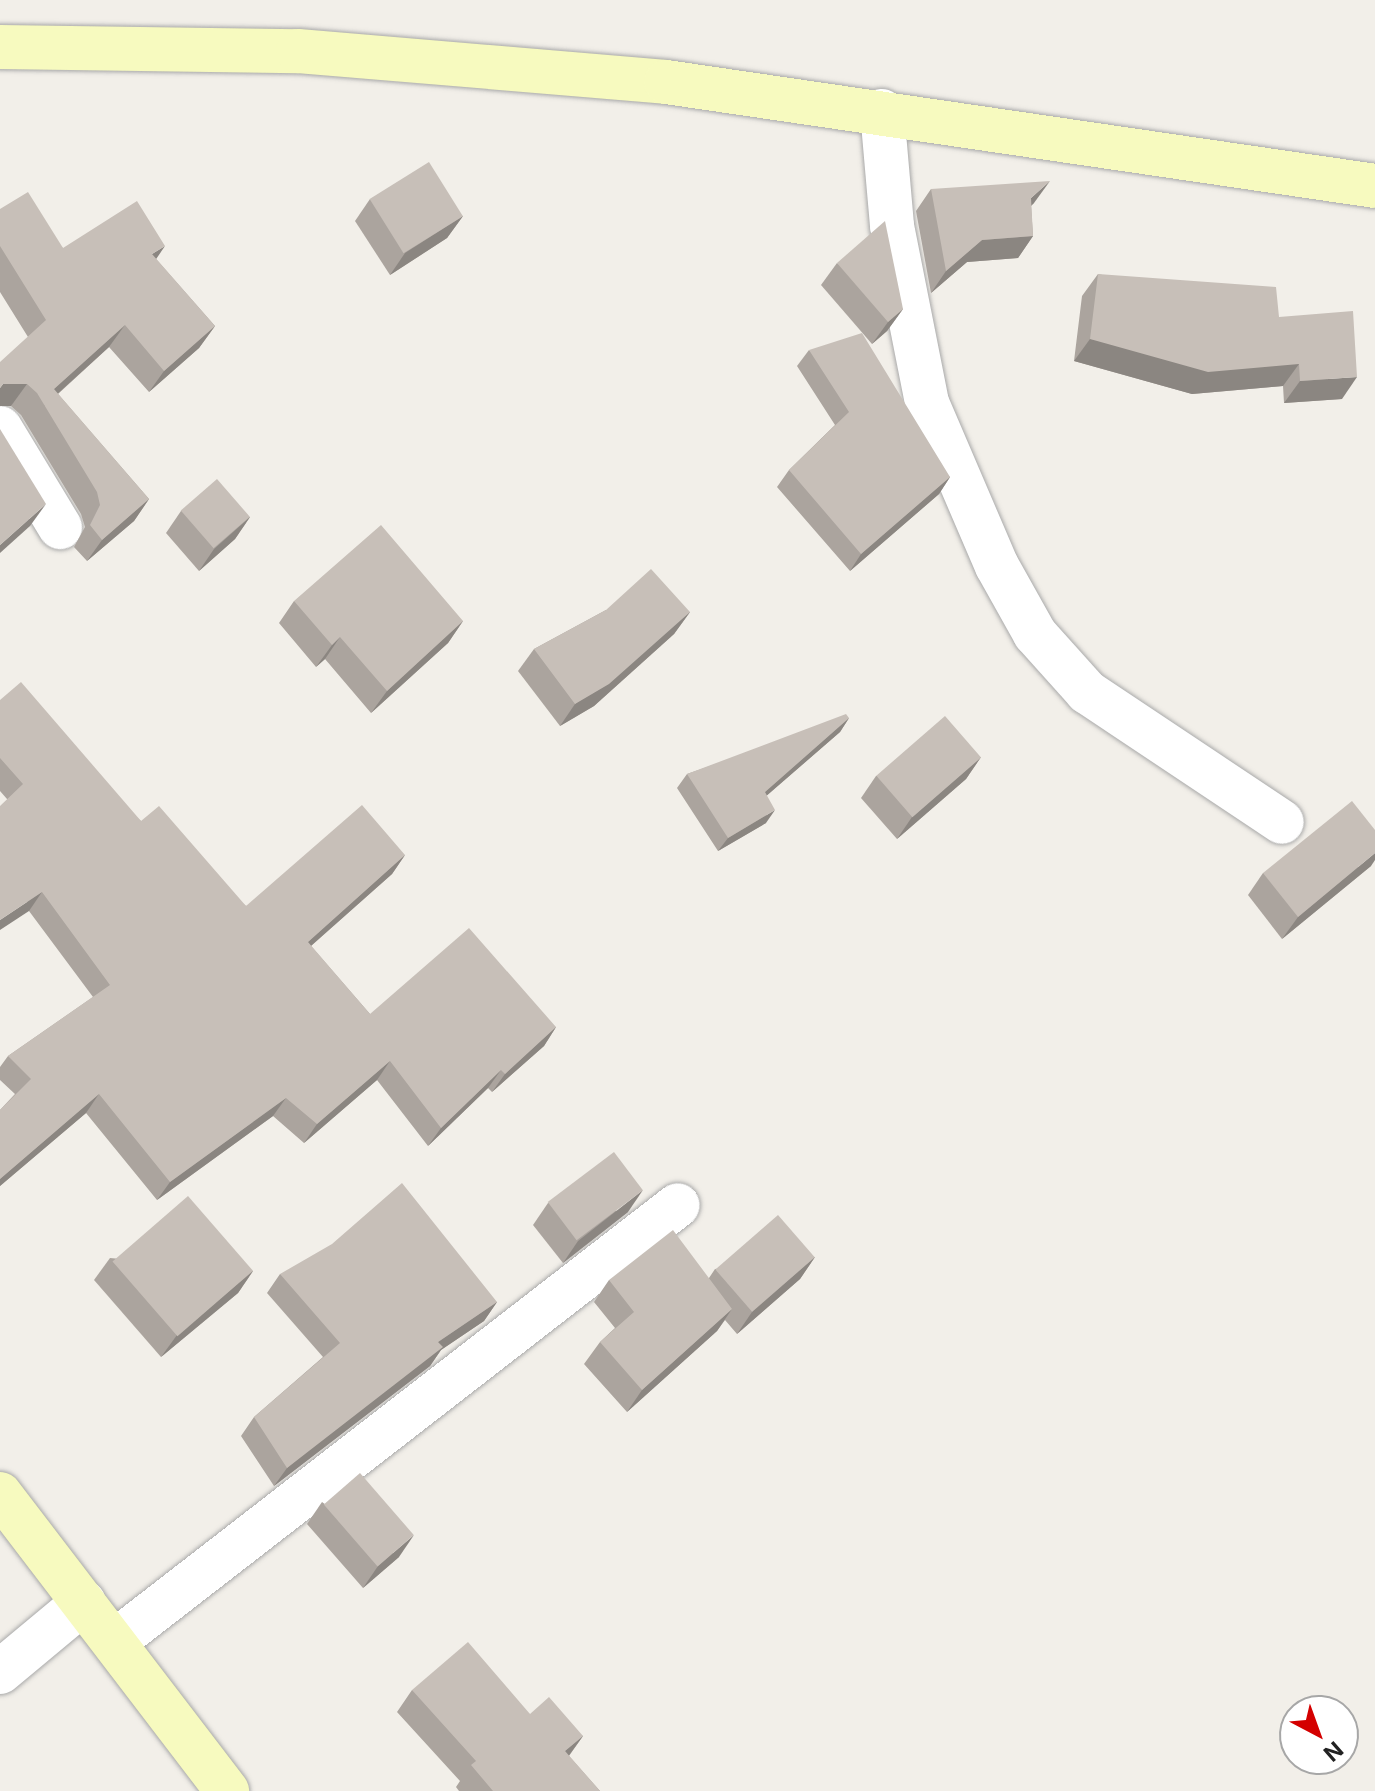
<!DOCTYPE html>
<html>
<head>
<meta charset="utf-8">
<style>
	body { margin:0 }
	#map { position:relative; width:1375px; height:1791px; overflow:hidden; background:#f2efe9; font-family:Inter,sans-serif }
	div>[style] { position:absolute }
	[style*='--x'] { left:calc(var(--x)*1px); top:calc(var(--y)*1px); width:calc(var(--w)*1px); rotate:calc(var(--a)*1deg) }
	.roads { filter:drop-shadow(0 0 2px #a9a9a9) drop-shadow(0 0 2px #a9a9a9) }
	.street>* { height:44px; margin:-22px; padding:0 22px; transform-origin:22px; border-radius:22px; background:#fff }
	.secondary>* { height:44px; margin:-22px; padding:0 22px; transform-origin:22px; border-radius:22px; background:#f7fabf }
	.wall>* { inset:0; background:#aba49e }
	.shaded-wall>* { inset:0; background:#8b8681 }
	.building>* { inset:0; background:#c7bfb8; transform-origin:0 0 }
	span { translate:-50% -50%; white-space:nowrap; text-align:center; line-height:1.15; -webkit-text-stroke:6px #fff; paint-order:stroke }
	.north { position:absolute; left:1279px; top:1695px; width:80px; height:80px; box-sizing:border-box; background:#fff; border:2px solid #a7a7a7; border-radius:50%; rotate:139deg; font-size:22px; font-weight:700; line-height:32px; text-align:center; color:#222 }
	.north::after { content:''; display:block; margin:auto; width:28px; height:36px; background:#d40000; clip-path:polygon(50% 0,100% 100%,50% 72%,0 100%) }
</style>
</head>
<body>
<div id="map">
	<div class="roads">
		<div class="street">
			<div style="--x:882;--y:111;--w:115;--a:85"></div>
			<div style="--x:892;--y:226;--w:180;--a:78.8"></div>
			<div style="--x:927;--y:403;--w:177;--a:66.8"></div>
			<div style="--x:997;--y:566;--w:78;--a:60.8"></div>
			<div style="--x:1035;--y:634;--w:78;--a:48.1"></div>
			<div style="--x:1087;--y:692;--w:234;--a:33.7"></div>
			<div style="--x:0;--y:428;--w:116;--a:58.8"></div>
			<div style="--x:114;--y:1642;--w:713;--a:-37.77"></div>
			<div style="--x:0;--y:1672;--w:109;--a:-39.8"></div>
		</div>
		<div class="secondary">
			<div style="--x:0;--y:47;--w:298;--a:0.8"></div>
			<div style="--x:298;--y:51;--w:369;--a:4.8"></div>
			<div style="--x:666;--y:82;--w:717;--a:8.34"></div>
			<div style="--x:0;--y:1494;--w:374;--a:52.6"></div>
		</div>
	</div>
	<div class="wall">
		<div style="clip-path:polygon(931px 189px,1034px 203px,1031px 206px,1033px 236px,1018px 258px,967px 262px,931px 293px,916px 211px)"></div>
		<div style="clip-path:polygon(370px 199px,463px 216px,447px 238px,390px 275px,355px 221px)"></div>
		<div style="clip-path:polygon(0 209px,63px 248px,156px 259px,215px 326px,199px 348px,149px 392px,109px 347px,58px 394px,149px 499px,134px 521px,87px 561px,74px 547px,85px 527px,81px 514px,21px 415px,11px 406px,28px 337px,0 292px)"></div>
		<div style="clip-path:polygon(837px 263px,903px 309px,887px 331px,872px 344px,821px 285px)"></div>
		<div style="clip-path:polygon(1098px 274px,1279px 317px,1342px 399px,1284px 403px,1283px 386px,1192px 394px,1074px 361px,1082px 296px)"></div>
		<div style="clip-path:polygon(809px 350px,950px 477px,939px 494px,850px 571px,777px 487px,789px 470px,835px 425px,797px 366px)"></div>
		<div style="clip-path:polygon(181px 511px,250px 517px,235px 539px,199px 571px,166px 533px)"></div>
		<div style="clip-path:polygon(294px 601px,463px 621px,448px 643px,371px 713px,325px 659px,316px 667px,279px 623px)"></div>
		<div style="clip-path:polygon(606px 610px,690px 612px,674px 634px,594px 706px,560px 726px,518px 671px,534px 649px)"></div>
		<div style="clip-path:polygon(0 700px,141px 821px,246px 906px,405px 855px,392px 874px,311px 946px,370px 1014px,556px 1027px,544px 1046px,492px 1092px,488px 1088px,428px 1146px,377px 1080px,304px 1143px,273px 1116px,157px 1200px,86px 1113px,0 1186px,0 1110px,15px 1094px,0 1080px,0 1067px,8px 1056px,93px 997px,29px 911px,7px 799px,0 791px)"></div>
		<div style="clip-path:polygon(849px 718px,840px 732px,767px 795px,766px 823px,718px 851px,677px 788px,687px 774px)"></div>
		<div style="clip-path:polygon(981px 757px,966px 779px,897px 839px,861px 798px,876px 776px)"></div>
		<div style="clip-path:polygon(1371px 866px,1282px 939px,1248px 895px,1263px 873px)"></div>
		<div style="clip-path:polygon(548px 1203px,628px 1212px,563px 1263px,533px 1225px)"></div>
		<div style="clip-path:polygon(815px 1257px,800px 1279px,737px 1334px,725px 1320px,717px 1331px,627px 1412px,584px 1364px,600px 1342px,615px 1328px,594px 1302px,609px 1280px,709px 1278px,715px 1269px)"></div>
		<div style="clip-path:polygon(110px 1258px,253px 1271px,238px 1293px,161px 1357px,94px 1280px)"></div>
		<div style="clip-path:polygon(280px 1274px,497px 1302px,484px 1321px,441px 1350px,430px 1366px,274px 1486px,241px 1436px,254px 1417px,323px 1357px,267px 1293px)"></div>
		<div style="clip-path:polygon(322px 1502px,399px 1557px,363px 1588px,307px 1524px)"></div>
		<div style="clip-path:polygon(412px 1690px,530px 1714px,583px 1736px,569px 1756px,600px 1791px,459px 1791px,456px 1787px,460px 1781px,397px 1712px)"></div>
	</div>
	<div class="shaded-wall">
		<div style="clip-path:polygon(1050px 181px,1034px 203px,1015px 220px,1031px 198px)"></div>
		<div style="clip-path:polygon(463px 216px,447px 238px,390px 275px,405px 253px)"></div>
		<div style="clip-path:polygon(1033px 236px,1018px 258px,967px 262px,931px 293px,946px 271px,982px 240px)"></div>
		<div style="clip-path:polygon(165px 246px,150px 268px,152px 254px)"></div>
		<div style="clip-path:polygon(903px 309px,887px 331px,872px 344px,888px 322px)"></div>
		<div style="clip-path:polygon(125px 325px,109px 347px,44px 406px,54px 389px)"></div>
		<div style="clip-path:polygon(215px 326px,199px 348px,149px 392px,164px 371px)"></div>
		<div style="clip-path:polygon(1090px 339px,1299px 364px,1283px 386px,1192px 394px,1074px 361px)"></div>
		<div style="clip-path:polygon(1357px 377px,1342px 399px,1284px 403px,1300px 381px)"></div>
		<div style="clip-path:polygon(3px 384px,27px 384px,11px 406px,0 406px,0 388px)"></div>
		<div style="clip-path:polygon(950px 477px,939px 494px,850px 571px,861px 554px)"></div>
		<div style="clip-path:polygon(149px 499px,134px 521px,87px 561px,102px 540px)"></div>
		<div style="clip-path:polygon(46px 504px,30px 526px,0 553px,0 545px)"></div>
		<div style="clip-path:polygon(250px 517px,235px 539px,199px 571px,214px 549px)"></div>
		<div style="clip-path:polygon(690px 612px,674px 634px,594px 706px,560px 726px,575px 704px)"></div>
		<div style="clip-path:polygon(463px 621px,448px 643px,371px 713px,387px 691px)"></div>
		<div style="clip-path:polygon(340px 637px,325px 659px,316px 667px,332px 645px)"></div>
		<div style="clip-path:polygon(849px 718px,840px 732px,756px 805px,765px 792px)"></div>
		<div style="clip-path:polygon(981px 757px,966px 779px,897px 839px,912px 817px)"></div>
		<div style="clip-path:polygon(775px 810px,766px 823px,718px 851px,728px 838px)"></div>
		<div style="clip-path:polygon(1375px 853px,1375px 860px,1371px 866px,1282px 939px,1298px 917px)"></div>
		<div style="clip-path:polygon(405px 855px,392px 874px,295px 960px,308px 942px)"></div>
		<div style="clip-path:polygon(42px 892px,29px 911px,0 930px,0 920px)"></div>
		<div style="clip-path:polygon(556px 1027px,544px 1046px,492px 1092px,505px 1074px)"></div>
		<div style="clip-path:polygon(390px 1061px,377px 1080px,304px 1143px,317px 1124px)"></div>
		<div style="clip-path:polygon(501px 1070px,488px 1088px,428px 1146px,441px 1128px)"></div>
		<div style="clip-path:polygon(99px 1094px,86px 1113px,0 1186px,0 1179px)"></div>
		<div style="clip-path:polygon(286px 1098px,273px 1116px,157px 1200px,170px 1182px)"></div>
		<div style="clip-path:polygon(643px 1190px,628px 1212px,563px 1263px,578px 1241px)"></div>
		<div style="clip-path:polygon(815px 1257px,800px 1279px,737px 1334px,752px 1312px)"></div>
		<div style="clip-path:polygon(253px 1271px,238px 1293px,161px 1357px,177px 1335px)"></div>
		<div style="clip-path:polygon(497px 1302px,484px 1321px,441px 1350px,430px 1366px,274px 1486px,287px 1468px,438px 1342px)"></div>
		<div style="clip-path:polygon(732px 1309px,717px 1331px,627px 1412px,642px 1390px)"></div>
		<div style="clip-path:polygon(414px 1535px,399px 1557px,363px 1588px,378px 1566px)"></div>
		<div style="clip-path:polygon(583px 1736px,567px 1758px,565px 1751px)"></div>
	</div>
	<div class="building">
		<div style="left:429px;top:162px;width:64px;height:70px;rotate:58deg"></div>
		<div style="clip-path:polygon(1050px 181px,1031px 198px,1033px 236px,982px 240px,946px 271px,931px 189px)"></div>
		<div style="clip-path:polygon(28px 192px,63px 248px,137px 201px,165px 246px,152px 254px,215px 326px,164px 371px,125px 325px,54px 389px,149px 499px,102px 540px,90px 525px,100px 505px,97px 492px,37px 393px,27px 384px,3px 384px,0 388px,0 362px,46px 320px,0 246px,0 209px)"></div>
		<div style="clip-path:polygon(885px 221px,903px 309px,888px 322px,837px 263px)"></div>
		<div style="clip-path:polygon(1098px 274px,1276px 287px,1279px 317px,1353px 311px,1357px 377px,1300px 381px,1299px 364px,1208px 372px,1090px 339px)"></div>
		<div style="clip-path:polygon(862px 333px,950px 477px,861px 554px,789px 470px,849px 412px,809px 350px)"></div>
		<div style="clip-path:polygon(0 429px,46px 504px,0 545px)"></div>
		<div style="left:217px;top:479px;width:50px;height:48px;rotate:49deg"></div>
		<div style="clip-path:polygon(381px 525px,463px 621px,387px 691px,340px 637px,332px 645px,294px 601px)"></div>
		<div style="clip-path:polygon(651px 569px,690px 612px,609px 684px,575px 704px,534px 649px,606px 610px)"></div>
		<div style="clip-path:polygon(21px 682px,141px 821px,159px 806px,246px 906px,362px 805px,405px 855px,308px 942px,370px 1014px,469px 928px,556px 1027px,505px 1074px,501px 1070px,441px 1128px,390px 1061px,317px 1124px,286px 1098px,170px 1182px,99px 1094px,0 1179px,0 1110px,31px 1079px,8px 1056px,110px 985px,42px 892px,0 920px,0 806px,23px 784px,0 758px,0 700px)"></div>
		<div style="clip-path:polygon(846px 714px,849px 718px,765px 792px,775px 810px,728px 838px,687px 774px)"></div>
		<div style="left:945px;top:716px;width:55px;height:91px;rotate:49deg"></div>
		<div style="clip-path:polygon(1352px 801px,1375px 830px,1375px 853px,1298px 917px,1263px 873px)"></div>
		<div style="left:614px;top:1152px;width:48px;height:83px;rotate:53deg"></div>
		<div style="clip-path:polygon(402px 1183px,497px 1302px,438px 1342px,443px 1347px,287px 1468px,254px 1417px,340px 1343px,280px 1274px,332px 1244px)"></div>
		<div style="left:188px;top:1196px;width:99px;height:100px;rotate:49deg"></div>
		<div style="left:778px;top:1215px;width:56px;height:83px;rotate:49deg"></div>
		<div style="clip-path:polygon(673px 1230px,732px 1309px,642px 1390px,600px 1342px,634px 1312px,609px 1280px)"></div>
		<div style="left:360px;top:1473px;width:82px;height:48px;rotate:49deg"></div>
		<div style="clip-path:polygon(468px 1642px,530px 1714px,549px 1697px,583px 1736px,565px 1751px,600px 1791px,493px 1791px,471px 1765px,476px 1761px,412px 1690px)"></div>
	</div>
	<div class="north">N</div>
</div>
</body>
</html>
